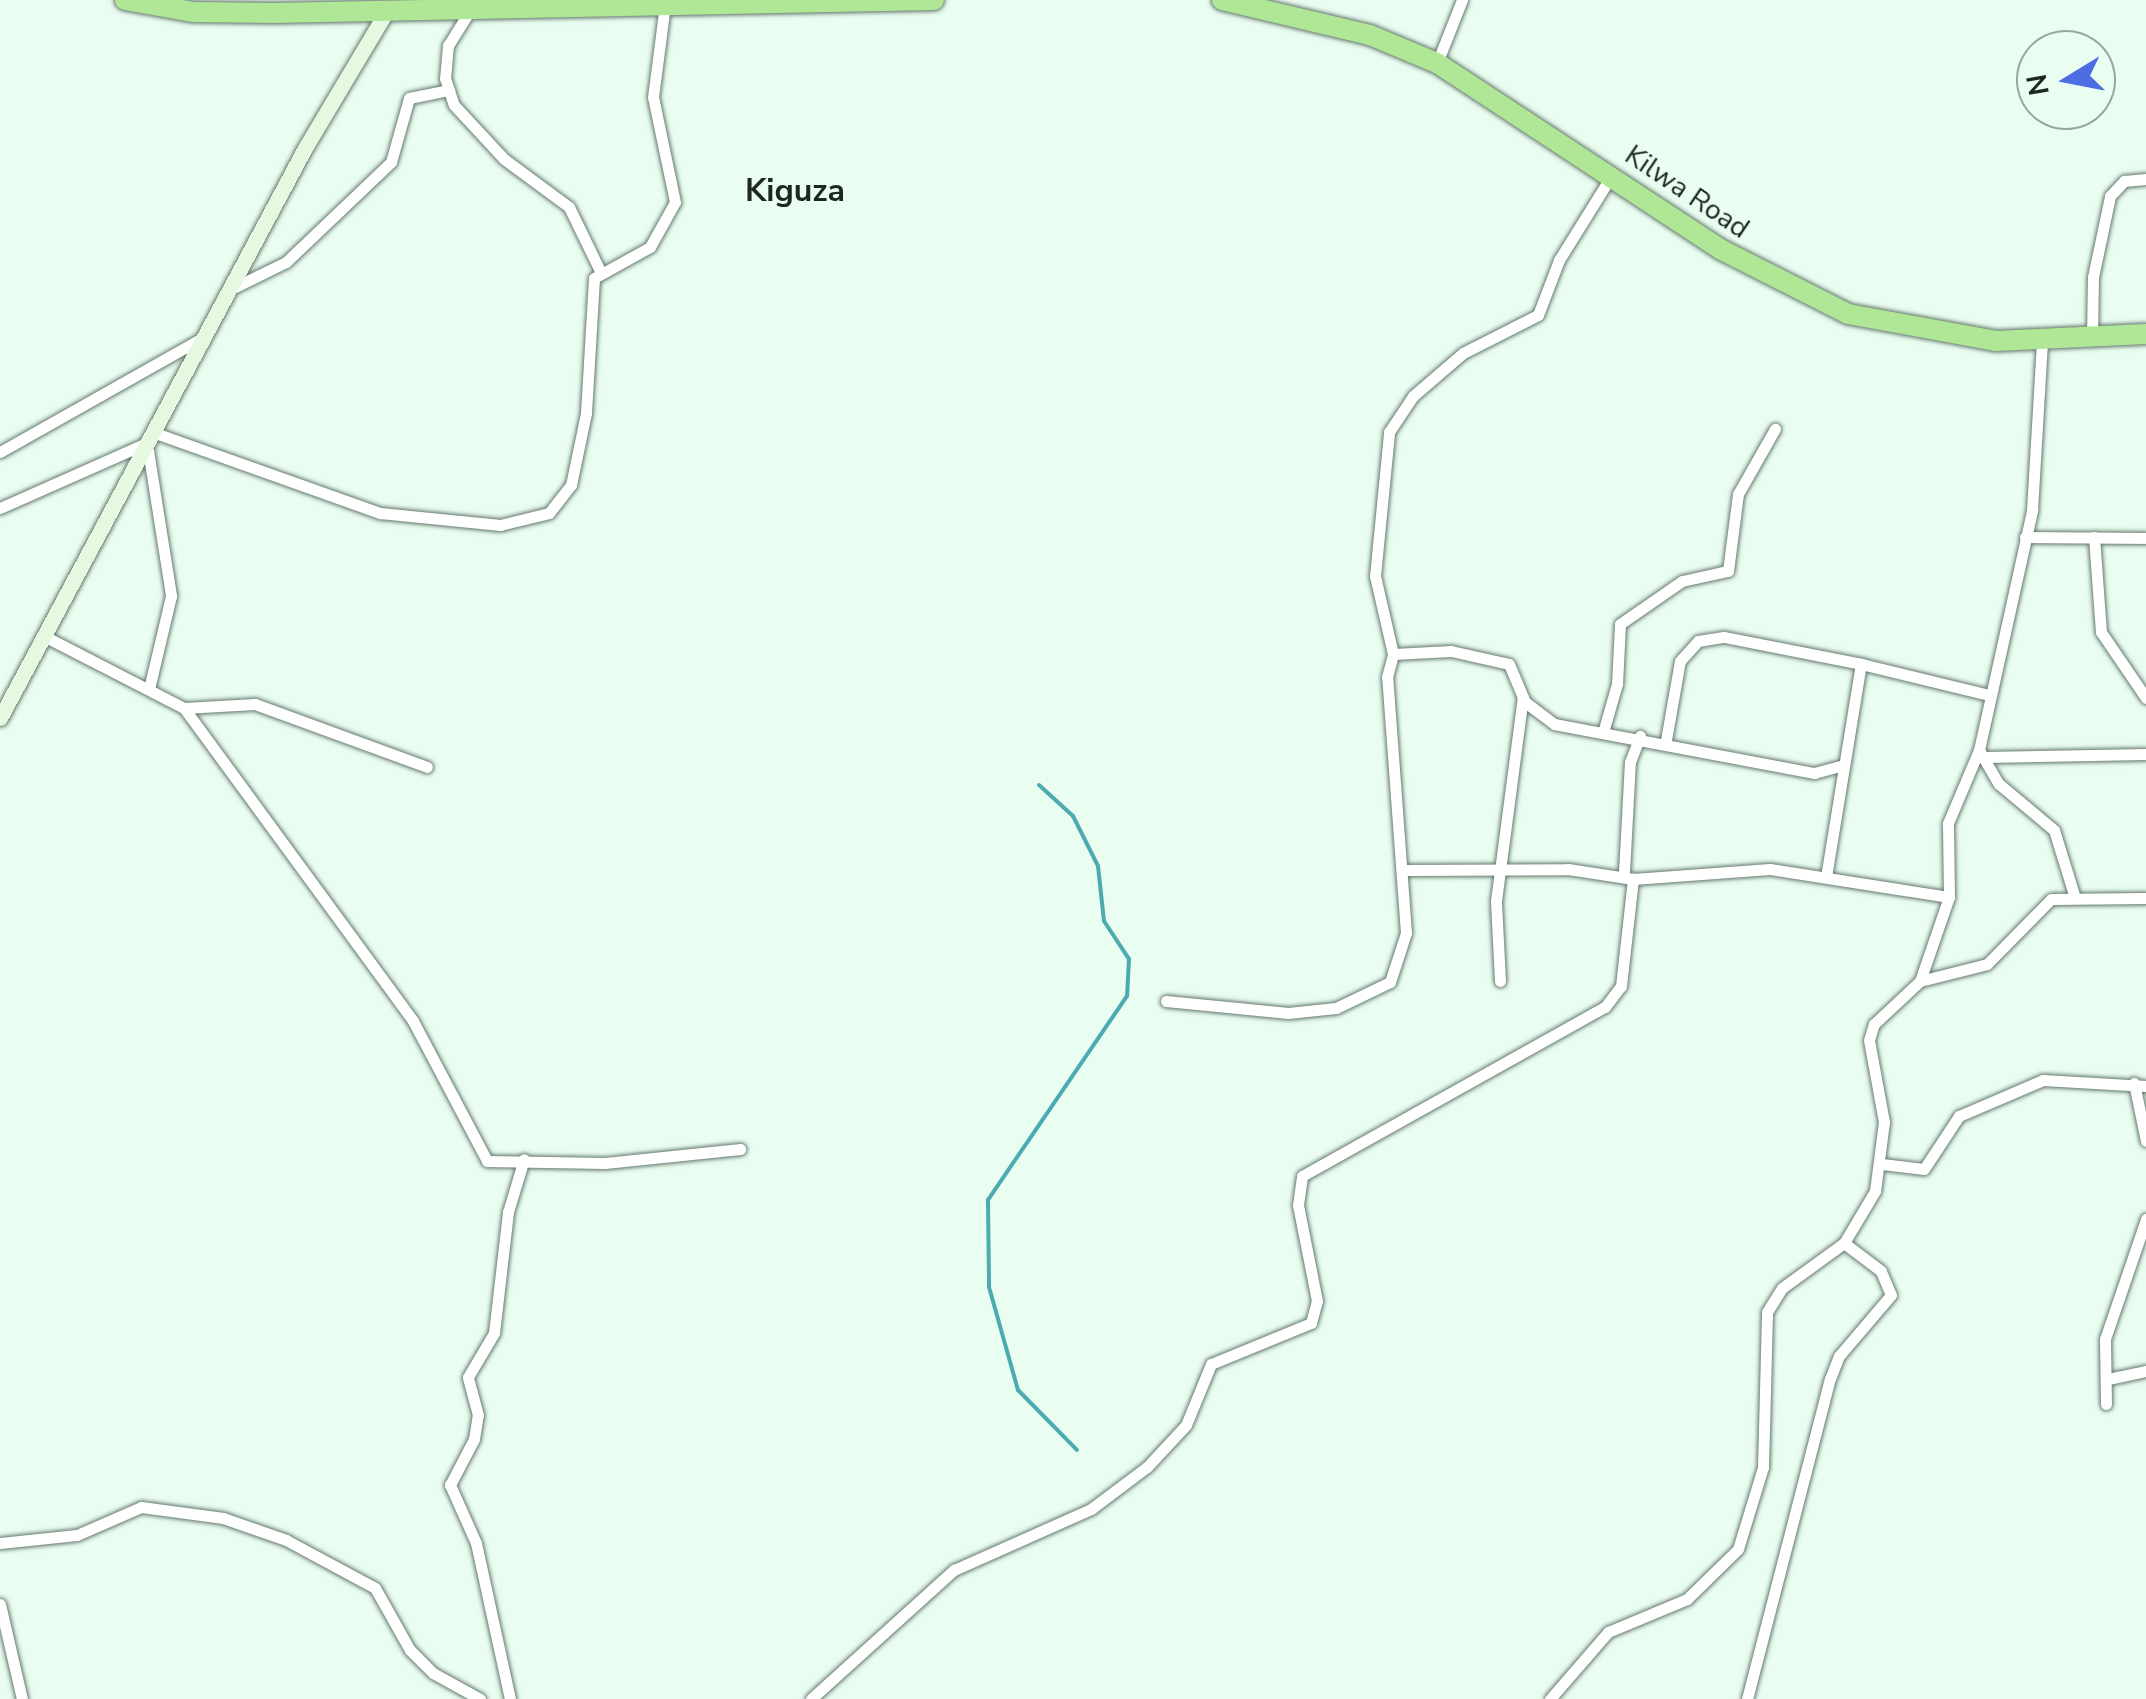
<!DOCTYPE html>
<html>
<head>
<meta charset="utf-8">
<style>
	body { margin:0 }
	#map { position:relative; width:2146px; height:1699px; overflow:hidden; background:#e9fef1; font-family:"Nunito Sans",sans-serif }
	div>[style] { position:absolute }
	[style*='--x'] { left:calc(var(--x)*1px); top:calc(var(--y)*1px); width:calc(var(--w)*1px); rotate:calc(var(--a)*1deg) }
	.stream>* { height:4px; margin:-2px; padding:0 2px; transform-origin:2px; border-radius:2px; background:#4caab1 }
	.roads { filter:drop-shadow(0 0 2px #66786d) drop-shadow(0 0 2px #66786d) }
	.street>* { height:11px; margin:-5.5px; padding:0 5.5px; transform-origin:5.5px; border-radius:5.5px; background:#fff }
	.secondary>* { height:15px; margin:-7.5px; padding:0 7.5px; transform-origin:7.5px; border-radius:7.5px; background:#e7f8e0 }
	.highway>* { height:20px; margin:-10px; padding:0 10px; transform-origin:10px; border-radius:10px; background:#afe797 }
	span { translate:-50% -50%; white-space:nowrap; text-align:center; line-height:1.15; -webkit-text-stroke:8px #e9fef1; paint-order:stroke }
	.street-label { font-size:28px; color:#1e2621 }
	.quarter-label { font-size:32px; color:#1e2621; font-weight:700 }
	.north { position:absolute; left:2016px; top:30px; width:100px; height:100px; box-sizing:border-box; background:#e9fef1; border:2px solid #98a89e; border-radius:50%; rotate:260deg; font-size:28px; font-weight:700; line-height:40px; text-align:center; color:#1e2621 }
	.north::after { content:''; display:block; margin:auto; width:35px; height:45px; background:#4c6ee2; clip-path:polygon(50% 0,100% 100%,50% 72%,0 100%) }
</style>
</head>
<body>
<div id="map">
	<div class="stream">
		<div style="--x:1039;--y:785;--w:46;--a:42.4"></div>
		<div style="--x:1073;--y:816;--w:56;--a:63.4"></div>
		<div style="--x:1098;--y:866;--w:55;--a:83.8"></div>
		<div style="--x:1104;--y:921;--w:45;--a:56.7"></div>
		<div style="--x:1129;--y:959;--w:37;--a:93"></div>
		<div style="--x:1127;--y:996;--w:247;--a:124.3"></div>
		<div style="--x:988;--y:1200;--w:87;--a:89.3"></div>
		<div style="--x:989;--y:1287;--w:107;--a:74.3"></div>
		<div style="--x:1018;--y:1390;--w:84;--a:45.5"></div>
	</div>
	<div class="roads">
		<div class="street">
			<div style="--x:469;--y:12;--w:39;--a:122"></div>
			<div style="--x:448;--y:45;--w:33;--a:95"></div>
			<div style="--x:445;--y:78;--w:28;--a:72"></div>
			<div style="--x:454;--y:105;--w:74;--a:47.2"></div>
			<div style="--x:504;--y:159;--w:81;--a:36.4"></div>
			<div style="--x:569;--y:207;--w:73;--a:64.1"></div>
			<div style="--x:1437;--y:63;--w:68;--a:-68.4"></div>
			<div style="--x:235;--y:287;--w:57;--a:-26.1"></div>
			<div style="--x:286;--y:262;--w:145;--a:-43.6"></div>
			<div style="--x:391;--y:162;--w:66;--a:-74.3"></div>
			<div style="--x:409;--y:98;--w:41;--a:-11.3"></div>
			<div style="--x:2092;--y:339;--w:62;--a:-89.1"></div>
			<div style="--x:2093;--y:277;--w:83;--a:-78.1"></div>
			<div style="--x:2110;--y:196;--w:21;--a:-47"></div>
			<div style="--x:2124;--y:181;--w:22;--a:-5"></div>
			<div style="--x:158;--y:434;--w:236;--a:19.6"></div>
			<div style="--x:380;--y:513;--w:121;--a:5.7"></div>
			<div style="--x:500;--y:525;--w:50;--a:-13.8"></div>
			<div style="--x:549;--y:513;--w:36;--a:-52"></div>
			<div style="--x:571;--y:485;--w:74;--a:-78.2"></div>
			<div style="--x:586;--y:413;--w:135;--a:-86.6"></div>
			<div style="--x:594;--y:278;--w:64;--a:-29"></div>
			<div style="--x:650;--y:247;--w:51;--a:-60.9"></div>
			<div style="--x:675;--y:202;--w:107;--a:-101.8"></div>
			<div style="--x:653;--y:97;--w:94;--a:-82.6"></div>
			<div style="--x:148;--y:450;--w:148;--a:81"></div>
			<div style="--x:171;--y:596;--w:91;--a:103.3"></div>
			<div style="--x:0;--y:452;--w:228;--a:-29.4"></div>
			<div style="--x:0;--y:508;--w:165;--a:-23.9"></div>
			<div style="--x:2025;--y:537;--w:121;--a:0.5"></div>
			<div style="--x:2094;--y:537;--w:95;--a:85.8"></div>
			<div style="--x:2101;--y:632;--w:80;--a:55.7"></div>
			<div style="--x:44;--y:636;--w:157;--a:27.2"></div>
			<div style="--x:184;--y:708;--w:388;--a:53.8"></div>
			<div style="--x:413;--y:1021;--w:158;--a:62.1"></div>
			<div style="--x:487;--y:1161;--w:118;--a:1"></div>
			<div style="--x:605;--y:1163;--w:136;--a:-5.9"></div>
			<div style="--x:1393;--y:654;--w:80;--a:-103"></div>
			<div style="--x:1375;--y:576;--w:145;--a:-84.4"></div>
			<div style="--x:1389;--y:432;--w:43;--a:-56.3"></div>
			<div style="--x:1413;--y:396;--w:66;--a:-40.7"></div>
			<div style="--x:1463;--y:353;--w:84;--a:-26.9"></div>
			<div style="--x:1538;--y:315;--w:59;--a:-69.1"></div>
			<div style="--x:1559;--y:260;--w:100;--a:-58.1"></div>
			<div style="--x:184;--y:708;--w:71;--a:-3.2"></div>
			<div style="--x:255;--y:704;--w:183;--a:20.1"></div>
			<div style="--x:1604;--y:729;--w:47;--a:-73.9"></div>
			<div style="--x:1617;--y:684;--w:60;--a:-87.1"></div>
			<div style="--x:1620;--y:624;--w:75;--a:-34.7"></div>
			<div style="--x:1682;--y:581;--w:47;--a:-12.3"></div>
			<div style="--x:1728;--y:571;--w:78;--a:-82.6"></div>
			<div style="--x:1738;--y:494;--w:75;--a:-60.4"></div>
			<div style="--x:1666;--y:740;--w:80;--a:-80"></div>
			<div style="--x:1680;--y:661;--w:27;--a:-48"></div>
			<div style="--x:1698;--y:641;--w:26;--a:-9"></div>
			<div style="--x:1724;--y:637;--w:140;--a:11.1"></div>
			<div style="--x:1979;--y:750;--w:39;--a:60"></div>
			<div style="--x:1999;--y:784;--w:72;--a:39.9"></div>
			<div style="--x:2054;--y:830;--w:71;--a:72.8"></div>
			<div style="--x:1985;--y:757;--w:161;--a:-1.1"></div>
			<div style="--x:1404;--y:870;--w:164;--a:-0.3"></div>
			<div style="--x:1568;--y:869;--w:66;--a:8.7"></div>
			<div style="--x:1633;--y:879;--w:137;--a:-4.2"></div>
			<div style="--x:1770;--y:869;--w:181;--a:8.9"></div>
			<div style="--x:1624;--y:872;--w:110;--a:-86.9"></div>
			<div style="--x:1630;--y:762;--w:28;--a:-69"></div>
			<div style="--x:1826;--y:877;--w:216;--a:-80.7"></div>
			<div style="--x:1861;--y:664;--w:132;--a:13.6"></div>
			<div style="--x:1500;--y:981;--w:80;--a:-92.9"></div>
			<div style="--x:1496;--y:901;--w:206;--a:-82.5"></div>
			<div style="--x:1920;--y:981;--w:69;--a:-14.2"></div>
			<div style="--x:1987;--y:964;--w:91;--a:-45.4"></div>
			<div style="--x:2051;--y:899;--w:95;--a:-0.6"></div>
			<div style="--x:1166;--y:1001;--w:123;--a:5.6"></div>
			<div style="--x:1288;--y:1013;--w:48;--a:-5.9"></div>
			<div style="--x:1336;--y:1008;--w:60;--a:-25.7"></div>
			<div style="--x:1390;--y:982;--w:52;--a:-71.9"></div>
			<div style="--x:1406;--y:933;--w:257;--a:-94.2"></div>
			<div style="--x:1387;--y:677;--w:24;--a:-75"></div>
			<div style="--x:1393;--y:654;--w:58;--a:-3"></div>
			<div style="--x:1451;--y:651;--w:59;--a:12.6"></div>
			<div style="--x:1509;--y:664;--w:41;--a:67.2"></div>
			<div style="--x:1525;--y:702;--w:36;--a:37"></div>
			<div style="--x:1554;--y:724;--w:265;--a:10.7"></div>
			<div style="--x:1814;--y:773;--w:31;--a:-15"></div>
			<div style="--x:2134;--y:1083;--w:59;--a:78.3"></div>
			<div style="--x:1882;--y:1164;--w:42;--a:6.8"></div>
			<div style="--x:1924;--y:1169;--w:64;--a:-56.6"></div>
			<div style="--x:1959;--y:1116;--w:91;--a:-23.2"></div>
			<div style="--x:2043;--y:1080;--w:103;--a:3.3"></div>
			<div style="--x:2108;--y:1379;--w:39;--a:-12"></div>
			<div style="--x:2106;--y:1404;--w:65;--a:-90.9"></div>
			<div style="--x:2105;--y:1339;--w:127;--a:-71.1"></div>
			<div style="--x:0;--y:1543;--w:77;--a:-5.9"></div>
			<div style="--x:77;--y:1535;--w:70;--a:-23.6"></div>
			<div style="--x:141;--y:1507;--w:83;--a:7.6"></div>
			<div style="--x:223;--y:1518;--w:67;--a:19.2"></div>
			<div style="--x:286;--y:1540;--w:101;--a:28.3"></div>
			<div style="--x:375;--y:1588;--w:71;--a:60.6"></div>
			<div style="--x:410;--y:1650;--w:33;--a:45"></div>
			<div style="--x:433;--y:1673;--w:54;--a:29"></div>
			<div style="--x:0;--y:1604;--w:98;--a:77"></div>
			<div style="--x:510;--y:1699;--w:160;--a:-102.3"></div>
			<div style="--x:476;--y:1543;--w:64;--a:-114.1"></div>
			<div style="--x:450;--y:1485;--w:52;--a:-62.4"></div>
			<div style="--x:474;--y:1439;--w:24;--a:-81"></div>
			<div style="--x:478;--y:1415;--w:39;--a:-105"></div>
			<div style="--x:468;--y:1377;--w:51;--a:-59.4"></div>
			<div style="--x:494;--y:1333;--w:122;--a:-83.4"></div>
			<div style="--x:508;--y:1212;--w:55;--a:-73.2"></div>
			<div style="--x:811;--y:1699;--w:193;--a:-42.1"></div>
			<div style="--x:954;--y:1570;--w:150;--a:-24"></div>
			<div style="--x:1091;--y:1509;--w:70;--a:-36.9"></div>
			<div style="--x:1147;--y:1467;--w:57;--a:-47.1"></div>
			<div style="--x:1186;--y:1425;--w:66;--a:-67.7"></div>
			<div style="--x:1211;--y:1364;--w:108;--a:-22.3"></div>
			<div style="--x:1311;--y:1323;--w:23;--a:-75"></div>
			<div style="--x:1317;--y:1301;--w:98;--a:-101.2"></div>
			<div style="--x:1298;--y:1205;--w:29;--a:-82"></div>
			<div style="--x:1302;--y:1176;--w:347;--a:-29.2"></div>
			<div style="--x:1605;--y:1007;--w:26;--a:-53"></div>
			<div style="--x:1621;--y:986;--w:108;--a:-83.6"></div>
			<div style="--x:1550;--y:1699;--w:89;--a:-49.1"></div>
			<div style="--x:1608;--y:1632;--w:86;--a:-22.7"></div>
			<div style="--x:1687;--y:1599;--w:71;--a:-44.4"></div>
			<div style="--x:1738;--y:1549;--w:86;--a:-73"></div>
			<div style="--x:1763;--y:1467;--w:155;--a:-88.5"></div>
			<div style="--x:1767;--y:1312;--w:28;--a:-58"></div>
			<div style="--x:1782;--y:1288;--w:77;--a:-36"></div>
			<div style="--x:1844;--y:1243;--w:61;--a:-59.2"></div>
			<div style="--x:1875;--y:1191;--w:70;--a:-82.6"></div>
			<div style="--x:1884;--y:1122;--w:83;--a:-100.4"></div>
			<div style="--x:1869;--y:1040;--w:17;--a:-73"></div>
			<div style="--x:1874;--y:1024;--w:63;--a:-43.1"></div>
			<div style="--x:1920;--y:981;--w:89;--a:-71"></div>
			<div style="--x:1949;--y:897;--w:74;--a:-90.8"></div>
			<div style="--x:1948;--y:823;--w:79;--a:-67"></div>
			<div style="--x:1979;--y:750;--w:246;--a:-77.5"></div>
			<div style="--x:2032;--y:510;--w:166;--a:-86.6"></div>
			<div style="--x:1747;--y:1699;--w:331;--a:-75.5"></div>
			<div style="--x:1830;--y:1379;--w:25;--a:-69"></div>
			<div style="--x:1839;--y:1356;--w:80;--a:-49.6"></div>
			<div style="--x:1891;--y:1295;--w:26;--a:-113"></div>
			<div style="--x:1881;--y:1271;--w:46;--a:-142.9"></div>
		</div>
		<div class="secondary">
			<div style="--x:0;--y:718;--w:646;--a:-61.85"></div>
			<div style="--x:305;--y:148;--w:158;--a:-59.2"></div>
		</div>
		<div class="highway">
			<div style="--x:125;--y:0;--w:70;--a:9.9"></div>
			<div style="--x:194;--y:12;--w:79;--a:0.7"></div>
			<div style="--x:273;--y:13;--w:661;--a:-1.13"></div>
			<div style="--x:1222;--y:0;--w:152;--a:13.3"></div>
			<div style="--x:1370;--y:35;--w:73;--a:22.7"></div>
			<div style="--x:1437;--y:63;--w:339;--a:33.3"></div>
			<div style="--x:1720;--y:249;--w:144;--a:26.9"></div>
			<div style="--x:1848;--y:314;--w:150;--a:10.3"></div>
			<div style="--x:1996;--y:341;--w:150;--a:-2.7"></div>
		</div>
	</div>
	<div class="street-label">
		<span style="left:1687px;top:192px;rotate:34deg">Kilwa Road</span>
	</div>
	<div class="quarter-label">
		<span style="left:795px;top:191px">Kiguza</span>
	</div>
	<div class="north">N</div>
</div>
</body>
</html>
